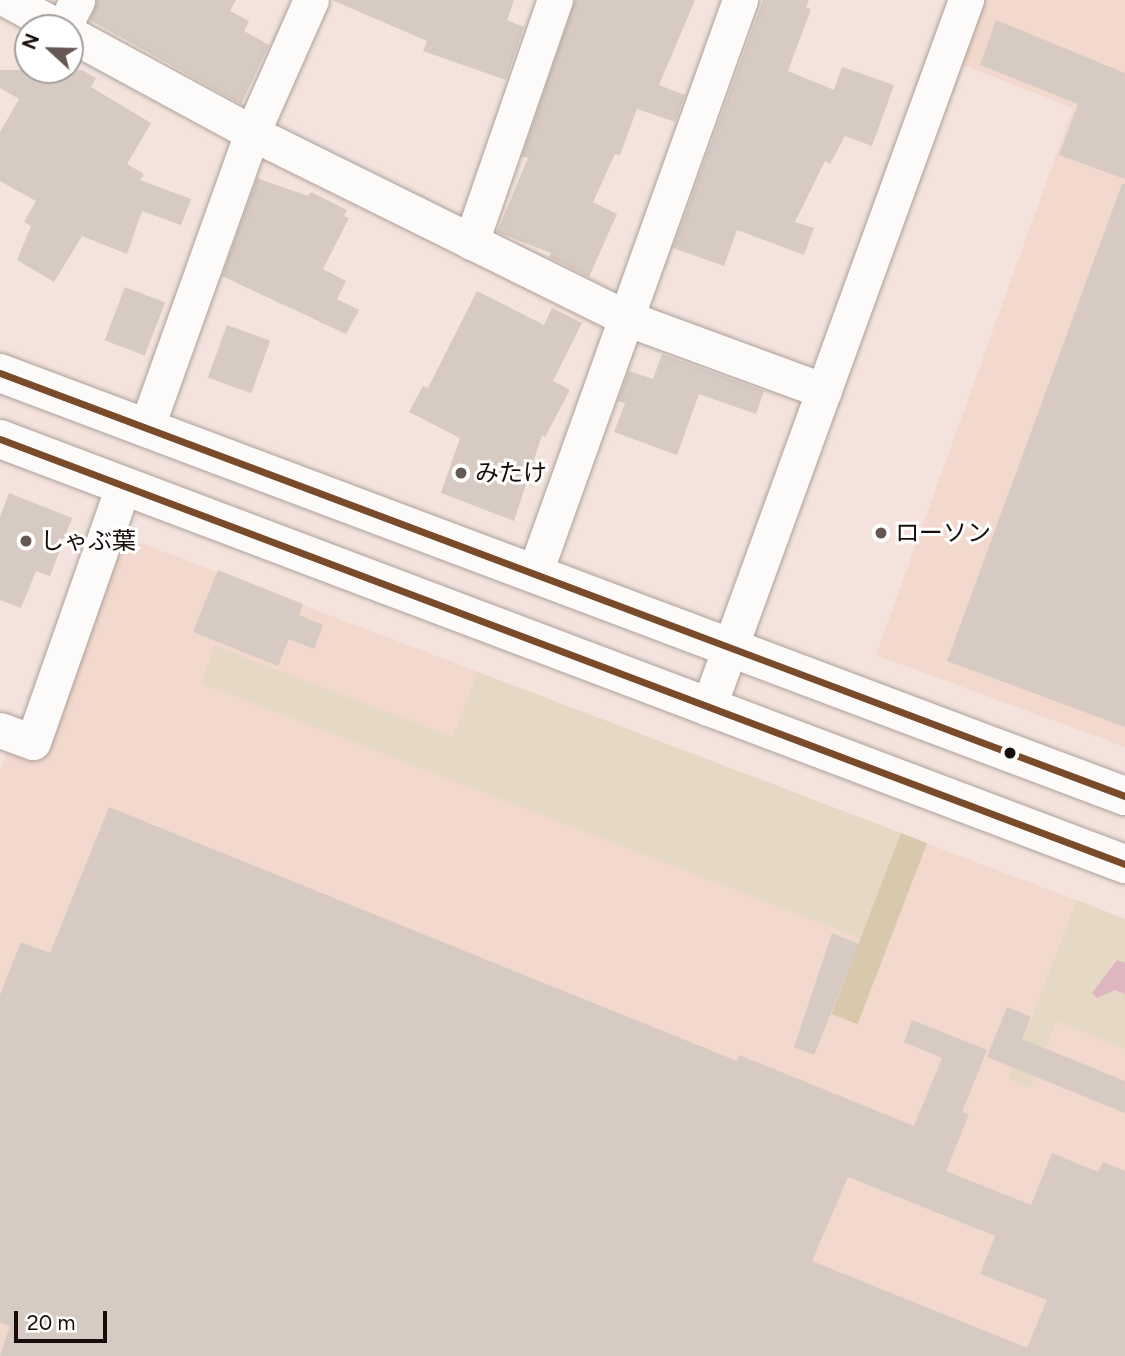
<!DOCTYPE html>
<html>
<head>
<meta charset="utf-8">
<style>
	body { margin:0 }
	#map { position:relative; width:1125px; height:1356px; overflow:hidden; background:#f3e3dc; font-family:Figtree,"Noto Sans JP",sans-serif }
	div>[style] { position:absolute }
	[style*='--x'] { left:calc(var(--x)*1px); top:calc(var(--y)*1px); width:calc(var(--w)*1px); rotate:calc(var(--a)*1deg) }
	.built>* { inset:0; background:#f2d8cd }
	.green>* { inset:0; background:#e5d9c6 }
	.forest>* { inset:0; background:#d8c8ac; transform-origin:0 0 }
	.water>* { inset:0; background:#ddb6bf }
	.building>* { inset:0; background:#d6cac2; transform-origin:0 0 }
	.roads { filter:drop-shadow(0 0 2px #ada09b) drop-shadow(0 0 2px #ada09b) }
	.street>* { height:35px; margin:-17.5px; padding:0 17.5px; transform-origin:17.5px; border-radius:17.5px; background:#fdfbfa }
	.primary>* { height:38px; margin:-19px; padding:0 19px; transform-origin:19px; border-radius:19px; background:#fdfbfa }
	.bus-1>* { height:7px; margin:-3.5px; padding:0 3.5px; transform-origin:3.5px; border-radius:3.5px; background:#7a4b2a }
	.dots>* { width:19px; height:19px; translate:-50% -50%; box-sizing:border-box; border:4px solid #fff; border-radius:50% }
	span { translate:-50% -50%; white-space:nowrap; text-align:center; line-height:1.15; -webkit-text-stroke:6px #fff; paint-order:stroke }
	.poi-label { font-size:24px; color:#180d08 }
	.left { translate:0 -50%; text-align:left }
	.north { position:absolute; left:14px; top:14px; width:70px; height:70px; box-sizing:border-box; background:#fff; border:2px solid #a39e9c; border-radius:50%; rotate:292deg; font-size:19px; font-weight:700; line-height:28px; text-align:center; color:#180d08 }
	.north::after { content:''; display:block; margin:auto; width:24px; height:32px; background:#655852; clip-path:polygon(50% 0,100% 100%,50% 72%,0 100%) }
	.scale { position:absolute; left:14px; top:1311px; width:93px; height:32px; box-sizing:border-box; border:4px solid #180d08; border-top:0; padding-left:9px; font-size:21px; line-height:24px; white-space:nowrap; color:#180d08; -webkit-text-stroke:5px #fff; paint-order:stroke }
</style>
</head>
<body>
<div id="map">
	<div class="built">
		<div style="clip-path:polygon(983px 0,1125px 0,1125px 747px,876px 655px,1073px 108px,960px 64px)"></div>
		<div style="clip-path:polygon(130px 539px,1125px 919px,1125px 1356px,0 1356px,0 773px,7px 752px,39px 763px,117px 541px)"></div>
	</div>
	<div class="green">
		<div style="clip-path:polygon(215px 646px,453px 737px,478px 672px,901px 833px,862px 939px,201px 683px)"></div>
		<div style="clip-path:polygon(1077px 900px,1125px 919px,1125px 1049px,1056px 1021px,1030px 1088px,1008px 1079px)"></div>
	</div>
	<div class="forest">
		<div style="left:901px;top:833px;width:28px;height:194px;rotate:21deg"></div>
	</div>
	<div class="water">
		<div style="clip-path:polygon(1117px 960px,1125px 963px,1125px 994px,1115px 990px,1097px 998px,1092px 993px)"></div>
	</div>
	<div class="building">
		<div style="clip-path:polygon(97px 0,236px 0,230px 11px,249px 21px,244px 31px,269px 45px,241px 104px,90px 20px)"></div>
		<div style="clip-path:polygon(332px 0,514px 0,507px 20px,524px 27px,506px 80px,423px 51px,427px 41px)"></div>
		<div style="clip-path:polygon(575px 0,695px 0,659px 85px,685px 95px,675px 122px,637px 109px,620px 155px,615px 154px,593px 202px,617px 214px,589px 277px,549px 257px,551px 253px,497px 232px,528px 158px,522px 156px)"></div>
		<div style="clip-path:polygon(763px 0,809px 0,806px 7px,811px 9px,788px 71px,834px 90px,842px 67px,894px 85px,872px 146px,845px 136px,830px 164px,825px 161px,795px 222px,814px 228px,804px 255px,737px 230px,724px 266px,673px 248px)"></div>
		<div style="clip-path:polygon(996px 20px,1125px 73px,1125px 179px,1059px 155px,1078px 104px,980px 65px)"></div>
		<div style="clip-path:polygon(0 70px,82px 70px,96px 78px,91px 87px,151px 123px,127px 164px,144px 174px,140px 180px,191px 199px,181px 225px,142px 211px,127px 254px,82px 236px,54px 282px,17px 260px,31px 226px,24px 222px,36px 201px,0 181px,0 132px,19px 99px,0 88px)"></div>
		<div style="clip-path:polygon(257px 178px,308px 196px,311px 192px,347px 210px,344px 216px,349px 218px,323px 269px,346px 281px,337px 299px,359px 310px,346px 334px,222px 276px)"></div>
		<div style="clip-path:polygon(1122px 184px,1125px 184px,1125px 727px,947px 661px)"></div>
		<div style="left:125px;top:287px;width:43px;height:57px;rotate:21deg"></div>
		<div style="clip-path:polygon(477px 291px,544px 325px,552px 308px,582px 323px,553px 381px,570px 390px,545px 437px,542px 435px,514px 521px,441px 493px,460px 438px,409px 412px,423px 386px,428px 388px)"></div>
		<div style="left:227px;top:325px;width:46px;height:56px;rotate:20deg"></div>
		<div style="clip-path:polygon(662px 354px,764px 391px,756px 414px,699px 394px,677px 455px,614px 432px,625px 403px,618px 401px,629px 371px,653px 379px)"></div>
		<div style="clip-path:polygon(9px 493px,72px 518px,50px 576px,36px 571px,21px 608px,0 600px,0 517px)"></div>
		<div style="clip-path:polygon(218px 570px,303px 604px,299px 615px,323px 625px,314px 649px,289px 639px,278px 666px,193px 632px)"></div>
		<div style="clip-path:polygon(evenodd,109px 807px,737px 1061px,739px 1055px,914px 1126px,942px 1058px,904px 1042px,912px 1020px,987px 1050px,962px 1112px,969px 1114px,946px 1171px,1031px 1205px,1052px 1153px,1098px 1172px,1103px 1162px,1125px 1171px,1125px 1356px,0 1356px,10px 1326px,0 1322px,0 995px,21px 942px,50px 953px,109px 807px,848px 1177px,995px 1236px,980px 1274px,1047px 1300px,1027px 1348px,812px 1261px,848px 1177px)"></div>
		<div style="clip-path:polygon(832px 933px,859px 944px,814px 1055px,794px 1047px)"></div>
		<div style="clip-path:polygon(1007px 1007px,1031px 1017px,1022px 1039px,1125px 1081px,1125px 1113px,987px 1057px)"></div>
	</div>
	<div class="roads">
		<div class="street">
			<div style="--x:8;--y:0;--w:59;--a:28.3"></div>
			<div style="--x:63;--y:28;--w:31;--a:-63"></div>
			<div style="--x:70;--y:34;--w:207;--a:28.5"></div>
			<div style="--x:252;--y:133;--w:417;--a:26.3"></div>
			<div style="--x:626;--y:318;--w:211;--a:20.2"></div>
			<div style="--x:471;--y:242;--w:256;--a:-70.9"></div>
			<div style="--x:147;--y:426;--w:311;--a:-70.3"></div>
			<div style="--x:252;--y:133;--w:145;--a:-66.1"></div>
			<div style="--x:535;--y:572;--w:608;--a:-70.28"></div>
			<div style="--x:708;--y:708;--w:754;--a:-69.98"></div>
			<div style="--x:0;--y:730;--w:35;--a:20"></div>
			<div style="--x:33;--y:742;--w:271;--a:-70.6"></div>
		</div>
		<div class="primary">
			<div style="--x:0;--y:373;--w:1202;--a:20.61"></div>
			<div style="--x:0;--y:439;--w:1203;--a:20.7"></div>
		</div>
	</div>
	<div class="bus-1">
		<div style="--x:0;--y:373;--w:1202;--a:20.61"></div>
		<div style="--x:0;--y:439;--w:1203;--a:20.7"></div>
	</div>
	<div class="dots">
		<div style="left:461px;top:473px;background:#655852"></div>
		<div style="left:881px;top:533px;background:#655852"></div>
		<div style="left:26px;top:541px;background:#655852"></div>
		<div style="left:1010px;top:753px;background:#180d08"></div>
	</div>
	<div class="poi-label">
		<span class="left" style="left:475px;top:473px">みたけ</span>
		<span class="left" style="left:895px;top:533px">ローソン</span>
		<span class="left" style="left:40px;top:541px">しゃぶ葉</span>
	</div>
	<div class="north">N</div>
	<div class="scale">20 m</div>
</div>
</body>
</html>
